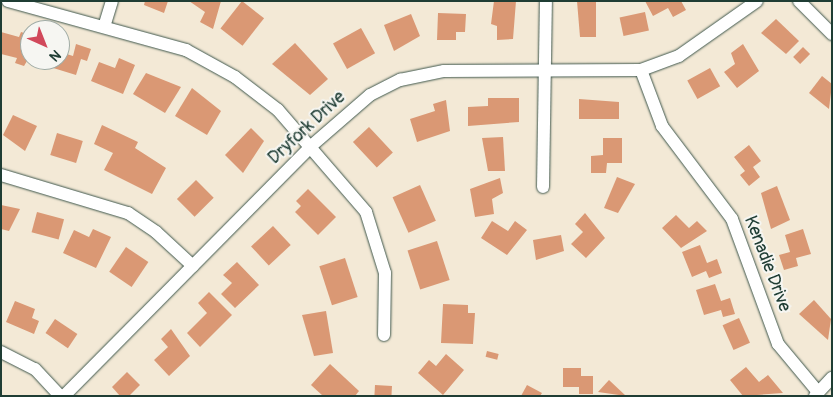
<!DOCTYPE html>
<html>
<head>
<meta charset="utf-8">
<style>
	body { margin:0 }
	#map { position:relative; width:833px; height:397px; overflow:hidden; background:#f3e9d6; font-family:Pangolin,sans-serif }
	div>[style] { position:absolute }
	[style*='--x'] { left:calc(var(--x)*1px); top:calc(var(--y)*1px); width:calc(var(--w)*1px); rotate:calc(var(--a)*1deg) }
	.building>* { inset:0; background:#da9874; transform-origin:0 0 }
	.roads { filter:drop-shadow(0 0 1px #3f574c) drop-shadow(0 0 1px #3f574c) }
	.street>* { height:12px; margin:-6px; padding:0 6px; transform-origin:6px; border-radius:6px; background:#fff }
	span { translate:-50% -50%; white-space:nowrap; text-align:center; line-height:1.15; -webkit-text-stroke:4px #f6f6f2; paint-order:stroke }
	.street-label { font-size:18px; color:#1f3d34 }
	.frame { position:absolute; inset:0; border:2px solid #1f3d34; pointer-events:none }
	.north { position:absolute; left:20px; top:20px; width:50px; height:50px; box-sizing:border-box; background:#f6f6f2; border:1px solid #a0aca6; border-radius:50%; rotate:136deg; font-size:14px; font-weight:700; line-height:20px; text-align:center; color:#1f3d34 }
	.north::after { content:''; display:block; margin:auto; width:18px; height:22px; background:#d1495b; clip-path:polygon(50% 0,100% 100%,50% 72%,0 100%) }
</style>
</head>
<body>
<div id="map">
	<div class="building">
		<div style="clip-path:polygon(145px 1px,168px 1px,164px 13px,144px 5px)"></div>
		<div style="clip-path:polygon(189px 1px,221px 1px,213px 29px,200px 22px,205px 12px)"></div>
		<div style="left:242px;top:1px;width:28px;height:35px;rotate:38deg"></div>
		<div style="clip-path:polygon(494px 1px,516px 1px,513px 39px,497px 40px,497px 26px,491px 24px)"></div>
		<div style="clip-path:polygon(577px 1px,596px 1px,596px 37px,580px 37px)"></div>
		<div style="clip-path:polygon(645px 1px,681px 1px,686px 10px,673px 17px,668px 8px,653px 16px)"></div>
		<div style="left:645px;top:12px;width:19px;height:26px;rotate:78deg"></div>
		<div style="clip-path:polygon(438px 13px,466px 14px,465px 32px,456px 32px,456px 40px,437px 40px)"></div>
		<div style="clip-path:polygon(411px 14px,420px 36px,394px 51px,384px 25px)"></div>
		<div style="clip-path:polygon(776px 19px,799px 41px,786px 54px,761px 33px)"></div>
		<div style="left:361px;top:28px;width:29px;height:32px;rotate:61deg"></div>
		<div style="clip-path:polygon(1px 32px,19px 37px,21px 32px,30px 35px,30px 56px,24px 66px,15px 63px,17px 58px,1px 54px)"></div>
		<div style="clip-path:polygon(295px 43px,328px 79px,310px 95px,272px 64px)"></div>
		<div style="clip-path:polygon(76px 44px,91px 49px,87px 61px,81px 59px,76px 75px,50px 67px,52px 60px,60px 60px,60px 52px,73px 56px)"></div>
		<div style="clip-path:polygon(743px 44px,759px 71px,737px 88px,724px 72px,735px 64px,731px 53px)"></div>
		<div style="left:803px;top:47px;width:10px;height:14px;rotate:45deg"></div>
		<div style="clip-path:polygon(119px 58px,135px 65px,123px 94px,91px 81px,99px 62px,115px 68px)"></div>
		<div style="left:710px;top:68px;width:21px;height:26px;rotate:61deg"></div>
		<div style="clip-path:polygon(146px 73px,181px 87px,165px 113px,133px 94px)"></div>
		<div style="clip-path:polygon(822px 76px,832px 84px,829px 109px,809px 93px)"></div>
		<div style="clip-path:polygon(192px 88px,221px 111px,207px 135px,175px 116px)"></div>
		<div style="clip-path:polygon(488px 98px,519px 98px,519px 122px,468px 126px,468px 107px,488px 106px)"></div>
		<div style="clip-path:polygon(579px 99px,619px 102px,619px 119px,579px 119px)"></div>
		<div style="clip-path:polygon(446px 100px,450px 131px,417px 142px,410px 119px,435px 111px,433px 104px)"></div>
		<div style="clip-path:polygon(13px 115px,37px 126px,25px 151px,3px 135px)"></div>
		<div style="clip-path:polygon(102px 125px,138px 142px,135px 148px,166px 168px,152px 194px,104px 170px,113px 153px,94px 144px)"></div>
		<div style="left:369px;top:127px;width:35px;height:22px;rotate:47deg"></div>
		<div style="clip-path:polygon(251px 128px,264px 141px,243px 173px,225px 155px)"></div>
		<div style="left:57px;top:133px;width:27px;height:23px;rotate:17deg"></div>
		<div style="clip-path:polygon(503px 137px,505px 171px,488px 171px,482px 138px)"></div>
		<div style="clip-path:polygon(603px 138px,622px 138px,622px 163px,607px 163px,606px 173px,591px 173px,591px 156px,603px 155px)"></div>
		<div style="clip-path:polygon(749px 145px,761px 161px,753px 167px,760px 177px,749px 186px,740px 175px,745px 171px,734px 157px)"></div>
		<div style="clip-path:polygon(617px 177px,635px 184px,618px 213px,604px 208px)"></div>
		<div style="clip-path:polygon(500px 178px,503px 193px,492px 199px,494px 214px,475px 217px,470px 189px)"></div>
		<div style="left:196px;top:180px;width:25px;height:27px;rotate:45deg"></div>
		<div style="left:420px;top:185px;width:39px;height:30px;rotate:66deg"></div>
		<div style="clip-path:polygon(777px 186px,790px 220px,771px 229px,761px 193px)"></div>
		<div style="clip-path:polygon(308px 189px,336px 217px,318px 235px,295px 212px,301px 206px,296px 201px)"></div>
		<div style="clip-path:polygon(1px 205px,20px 209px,9px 231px,1px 229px)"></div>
		<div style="left:37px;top:212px;width:28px;height:21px;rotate:15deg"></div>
		<div style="clip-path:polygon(585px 213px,605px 238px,586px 258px,571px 244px,583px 232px,575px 224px)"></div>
		<div style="clip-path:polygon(676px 215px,689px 228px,697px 221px,707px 231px,681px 248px,662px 228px)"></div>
		<div style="clip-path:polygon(492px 221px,508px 231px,515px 221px,527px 230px,507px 255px,481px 238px)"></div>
		<div style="left:273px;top:226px;width:26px;height:30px;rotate:47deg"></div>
		<div style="clip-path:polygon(93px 229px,111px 237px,96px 268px,63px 253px,74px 230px,89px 237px)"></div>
		<div style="clip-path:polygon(803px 229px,811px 254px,796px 258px,798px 266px,784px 270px,779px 255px,790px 252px,785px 235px)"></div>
		<div style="clip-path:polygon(561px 235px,564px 251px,536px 260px,533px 240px)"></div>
		<div style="left:437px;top:241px;width:41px;height:31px;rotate:72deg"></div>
		<div style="clip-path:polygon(700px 245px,707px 263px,717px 259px,722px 273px,709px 278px,706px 271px,692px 277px,682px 252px)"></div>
		<div style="left:126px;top:247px;width:27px;height:30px;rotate:34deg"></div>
		<div style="left:345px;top:258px;width:41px;height:27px;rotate:72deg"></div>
		<div style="clip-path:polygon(237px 262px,259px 285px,235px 308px,221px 294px,232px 283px,223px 275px)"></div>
		<div style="clip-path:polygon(715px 284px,721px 301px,730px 298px,735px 314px,723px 317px,721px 310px,704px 315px,696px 290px)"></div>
		<div style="clip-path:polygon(209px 292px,232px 315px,200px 347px,187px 333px,207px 313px,198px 303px)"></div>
		<div style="clip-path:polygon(814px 300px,831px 319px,828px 340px,799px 314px)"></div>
		<div style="clip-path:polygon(15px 301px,35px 309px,32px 318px,39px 321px,34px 334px,6px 322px)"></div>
		<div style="clip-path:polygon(443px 304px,468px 305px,468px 313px,475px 313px,473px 344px,441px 343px)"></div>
		<div style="clip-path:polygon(326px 311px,333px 353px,314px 356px,302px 315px)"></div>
		<div style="left:739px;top:318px;width:27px;height:18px;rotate:66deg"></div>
		<div style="left:55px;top:319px;width:27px;height:17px;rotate:34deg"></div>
		<div style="clip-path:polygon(171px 329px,190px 356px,169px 376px,154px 360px,168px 347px,161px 339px)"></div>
		<div style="left:487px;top:351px;width:12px;height:6px;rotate:14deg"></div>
		<div style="clip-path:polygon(446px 354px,464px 370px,443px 395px,418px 373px,429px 360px,436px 366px)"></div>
		<div style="clip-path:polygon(330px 364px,359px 391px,355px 396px,323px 396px,311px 385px)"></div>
		<div style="clip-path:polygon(746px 367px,759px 382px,768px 375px,783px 393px,743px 396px,730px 380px)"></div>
		<div style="clip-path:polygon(563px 368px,581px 368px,581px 376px,593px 376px,593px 394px,579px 394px,579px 387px,563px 387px)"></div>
		<div style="clip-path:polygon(127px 372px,140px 385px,129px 396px,120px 396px,112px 387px)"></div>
		<div style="clip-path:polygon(609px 380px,626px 396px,598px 392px)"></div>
		<div style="left:375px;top:385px;width:17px;height:11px;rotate:3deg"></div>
		<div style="clip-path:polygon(527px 385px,542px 393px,540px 396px,521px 396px)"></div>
	</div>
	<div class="roads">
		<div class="street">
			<div style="--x:8;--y:1;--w:185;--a:15.4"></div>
			<div style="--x:186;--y:50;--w:56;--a:28.9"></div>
			<div style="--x:235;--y:77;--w:54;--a:37.5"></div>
			<div style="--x:278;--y:110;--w:135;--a:49.2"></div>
			<div style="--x:366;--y:212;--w:64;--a:72.7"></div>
			<div style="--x:385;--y:273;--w:62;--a:90.9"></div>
			<div style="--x:799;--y:1;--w:47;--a:45"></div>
			<div style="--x:104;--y:27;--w:27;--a:-73"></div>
			<div style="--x:641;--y:70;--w:60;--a:69.4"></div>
			<div style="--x:662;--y:126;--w:116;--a:53"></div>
			<div style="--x:732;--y:219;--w:133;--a:69.8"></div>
			<div style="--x:778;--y:344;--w:62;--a:50.2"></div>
			<div style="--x:1;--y:175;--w:133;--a:16.7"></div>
			<div style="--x:128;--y:213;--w:34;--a:34"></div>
			<div style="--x:156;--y:232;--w:50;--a:42.6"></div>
			<div style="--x:543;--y:187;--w:186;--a:-89.1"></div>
			<div style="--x:1;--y:352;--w:38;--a:27"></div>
			<div style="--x:35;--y:369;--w:37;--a:47"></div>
			<div style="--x:64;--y:396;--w:350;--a:-45.3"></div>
			<div style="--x:310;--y:147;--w:79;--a:-40.9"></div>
			<div style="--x:370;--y:95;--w:34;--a:-27"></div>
			<div style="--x:400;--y:80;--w:45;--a:-11.6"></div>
			<div style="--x:444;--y:71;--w:197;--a:-0.3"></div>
			<div style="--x:641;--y:70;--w:40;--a:-20.2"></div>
			<div style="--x:679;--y:56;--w:95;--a:-35.2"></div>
			<div style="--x:815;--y:396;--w:25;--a:-47"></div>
		</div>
	</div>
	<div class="street-label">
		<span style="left:307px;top:128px;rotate:-43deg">Dryfork Drive</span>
		<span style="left:767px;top:264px;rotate:69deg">Kenadie Drive</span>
	</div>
	<div class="frame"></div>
	<div class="north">N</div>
</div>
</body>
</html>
